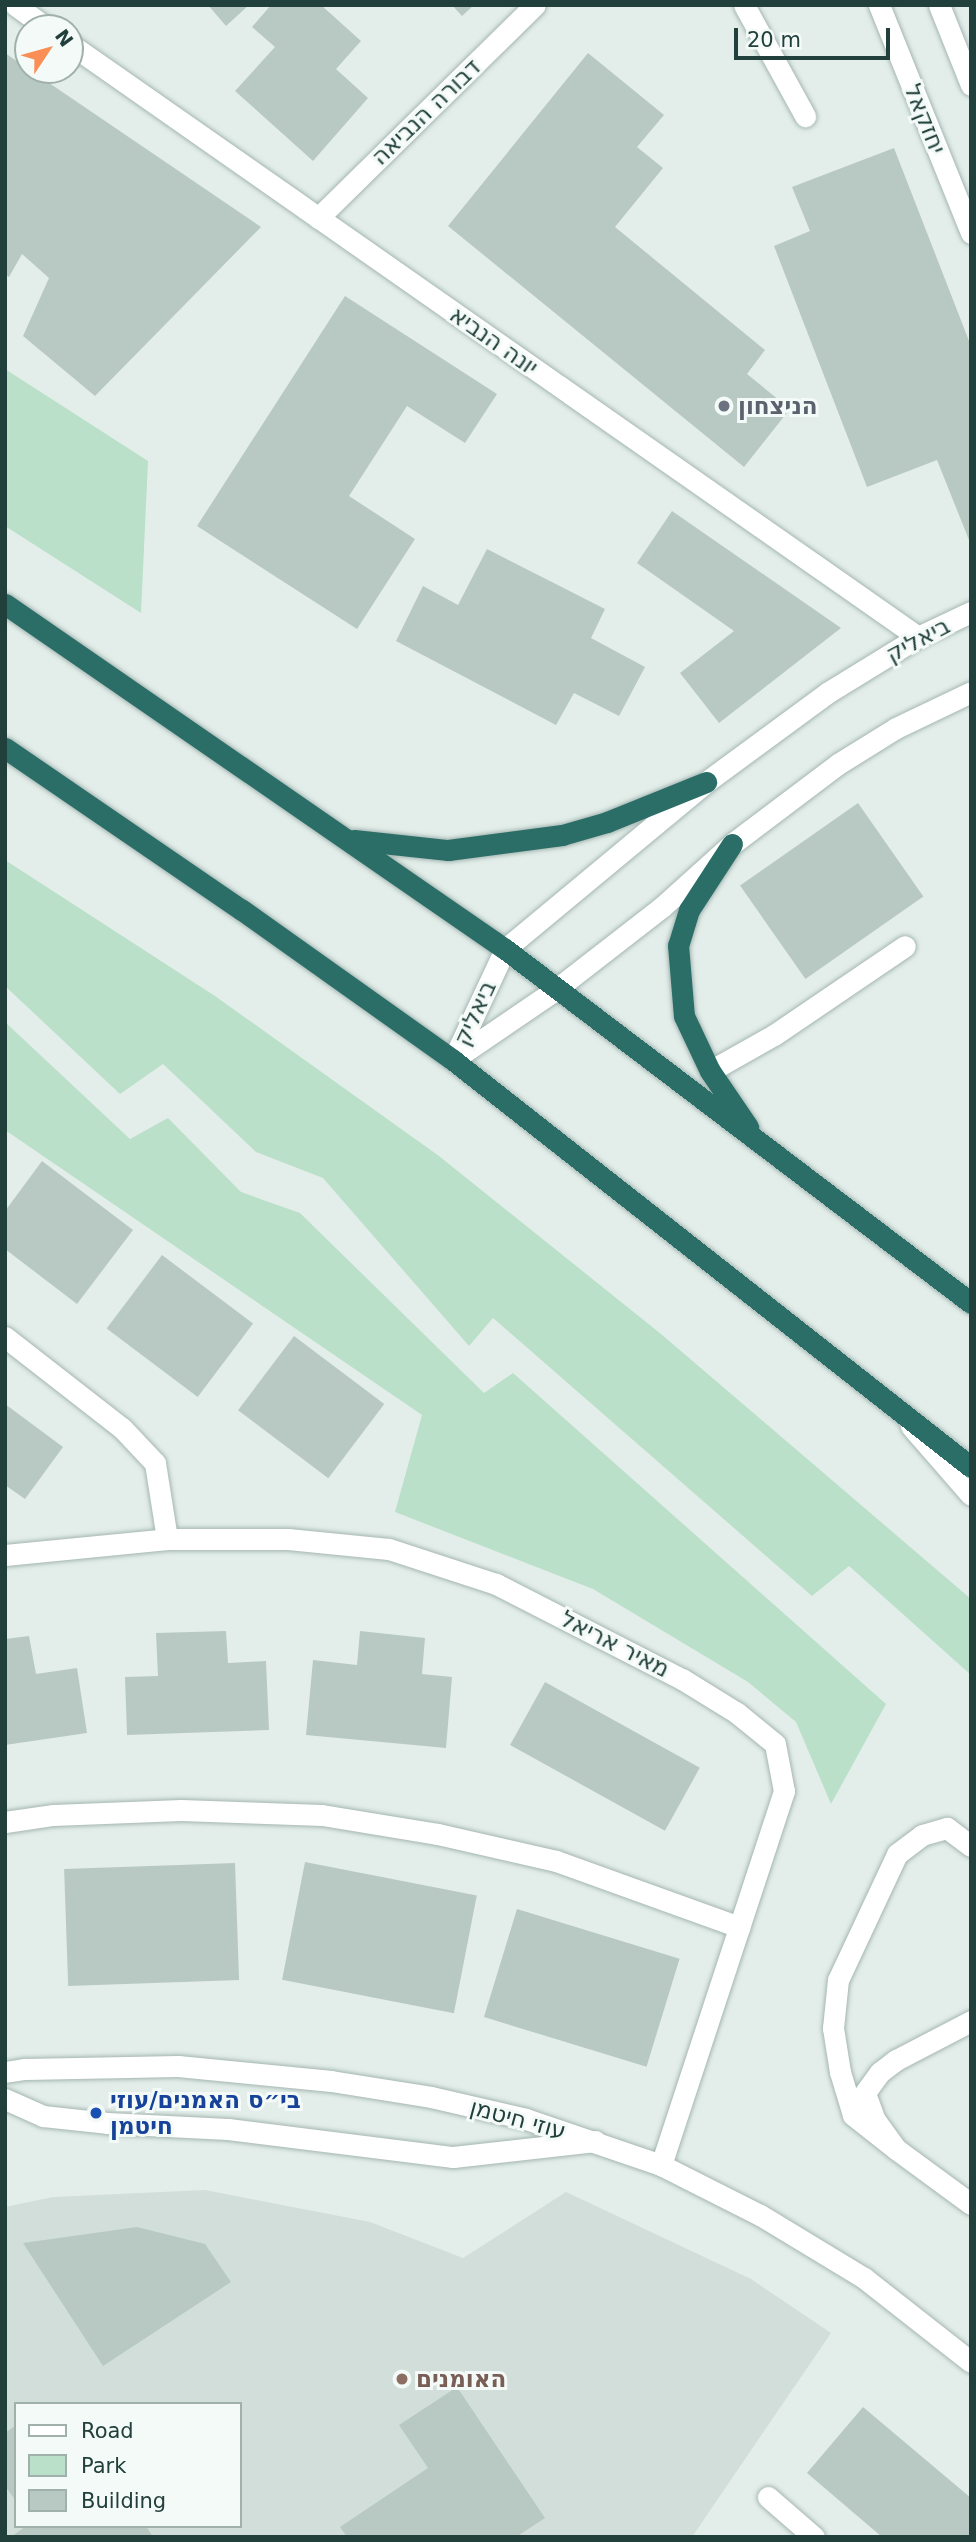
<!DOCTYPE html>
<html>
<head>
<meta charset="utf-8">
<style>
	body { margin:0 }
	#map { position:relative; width:976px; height:2542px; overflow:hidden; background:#e3eeea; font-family:"DejaVu Sans",Heebo,sans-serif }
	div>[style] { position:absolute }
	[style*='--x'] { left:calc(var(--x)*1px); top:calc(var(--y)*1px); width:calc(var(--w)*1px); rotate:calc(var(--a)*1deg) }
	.built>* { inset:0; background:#d1ded9 }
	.green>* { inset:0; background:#bbe0c9 }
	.building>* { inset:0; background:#b8c9c3; transform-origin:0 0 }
	.roads { filter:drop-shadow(0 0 2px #a5b6b2) drop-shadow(0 0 2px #a5b6b2) }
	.lane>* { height:21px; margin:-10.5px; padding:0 10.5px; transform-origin:10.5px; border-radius:10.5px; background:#fff }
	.street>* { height:21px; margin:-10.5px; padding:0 10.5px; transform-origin:10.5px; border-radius:10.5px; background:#fff }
	.secondary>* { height:21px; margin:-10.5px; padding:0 10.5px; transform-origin:10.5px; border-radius:10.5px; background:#fff }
	.highway>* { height:21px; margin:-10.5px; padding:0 10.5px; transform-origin:10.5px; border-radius:10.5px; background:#2b6e68 }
	.dots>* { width:19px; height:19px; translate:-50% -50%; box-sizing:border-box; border:4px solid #f4faf7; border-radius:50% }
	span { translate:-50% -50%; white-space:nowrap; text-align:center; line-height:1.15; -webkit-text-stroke:6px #f4faf7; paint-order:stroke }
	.street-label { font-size:23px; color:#21403b }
	.worship-label { font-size:23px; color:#5b616d; font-weight:700 }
	.left { translate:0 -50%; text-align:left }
	.transit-label { font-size:23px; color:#164399; font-weight:700 }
	.education-label { font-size:23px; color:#785e54; font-weight:700 }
	.frame { position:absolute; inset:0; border:7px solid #21403b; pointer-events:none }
	.legend { position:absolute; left:14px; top:2402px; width:228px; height:126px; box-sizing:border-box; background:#f4faf7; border:2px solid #a0b0ac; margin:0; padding:9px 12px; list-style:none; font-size:21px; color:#21403b }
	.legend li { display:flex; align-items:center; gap:14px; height:35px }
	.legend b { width:35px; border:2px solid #a0b0ac }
	.north { position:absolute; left:14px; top:14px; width:70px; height:70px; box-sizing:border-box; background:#f4faf7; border:2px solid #a0b0ac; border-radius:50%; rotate:54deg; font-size:19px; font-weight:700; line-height:28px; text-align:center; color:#21403b }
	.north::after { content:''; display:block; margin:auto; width:24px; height:32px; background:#fa8f55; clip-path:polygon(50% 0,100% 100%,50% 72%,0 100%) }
	.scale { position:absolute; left:734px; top:28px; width:156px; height:32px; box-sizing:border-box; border:4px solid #21403b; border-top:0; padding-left:9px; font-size:21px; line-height:24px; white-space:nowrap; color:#21403b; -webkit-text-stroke:5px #f4faf7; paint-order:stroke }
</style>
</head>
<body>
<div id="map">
	<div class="built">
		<div style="clip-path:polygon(evenodd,205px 2190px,370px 2222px,463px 2258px,566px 2192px,751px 2279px,831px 2333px,692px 2537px,5px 2537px,5px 2207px,53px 2197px,205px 2190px,16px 2404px,240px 2404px,240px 2526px,16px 2526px,16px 2404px)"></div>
	</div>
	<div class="green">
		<div style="clip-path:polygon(5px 369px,148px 461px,141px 613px,5px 526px)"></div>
		<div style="clip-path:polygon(5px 860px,215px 996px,439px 1156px,661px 1334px,971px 1599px,971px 1675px,849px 1566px,812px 1596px,493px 1318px,469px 1346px,323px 1178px,256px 1152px,163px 1064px,120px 1094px,5px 986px)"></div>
		<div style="clip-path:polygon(5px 1022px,130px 1139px,168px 1118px,241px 1192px,300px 1213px,484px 1393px,513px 1373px,886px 1704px,831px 1804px,796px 1722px,748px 1682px,593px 1589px,395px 1512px,422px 1415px,5px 1130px)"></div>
	</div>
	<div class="building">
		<div style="clip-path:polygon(208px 5px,249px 5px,226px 26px)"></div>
		<div style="clip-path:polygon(271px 5px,321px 5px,361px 41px,336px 69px,368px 98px,313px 161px,235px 91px,275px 47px,252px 27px)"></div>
		<div style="clip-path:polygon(452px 5px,474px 5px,462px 16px)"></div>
		<div style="clip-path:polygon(5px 53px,261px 227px,95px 396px,23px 336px,49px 278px,22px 254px,9px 277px,5px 274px)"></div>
		<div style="clip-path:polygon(588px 53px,664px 115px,637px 147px,663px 168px,615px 227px,765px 350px,747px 374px,790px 409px,744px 467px,448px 226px)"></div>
		<div style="clip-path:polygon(894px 148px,971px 346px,971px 545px,937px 460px,867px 487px,774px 246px,810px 231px,792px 187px)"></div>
		<div style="clip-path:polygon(345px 296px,497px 394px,465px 443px,407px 406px,349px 496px,415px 539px,357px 629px,197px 526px)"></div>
		<div style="clip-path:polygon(672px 511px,841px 628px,719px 723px,680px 673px,734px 631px,637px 563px)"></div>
		<div style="clip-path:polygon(487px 549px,605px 609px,591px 638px,645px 667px,619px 716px,574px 693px,556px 725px,396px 641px,423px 586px,458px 605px)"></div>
		<div style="left:858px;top:803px;width:114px;height:144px;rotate:55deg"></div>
		<div style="clip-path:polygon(42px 1161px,133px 1230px,77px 1304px,5px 1249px,5px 1211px)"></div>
		<div style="left:162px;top:1255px;width:114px;height:92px;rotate:37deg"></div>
		<div style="left:294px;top:1336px;width:113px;height:93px;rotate:37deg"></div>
		<div style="clip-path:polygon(5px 1404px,63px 1447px,25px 1499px,5px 1485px)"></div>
		<div style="clip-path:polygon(226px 1631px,228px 1663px,266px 1661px,269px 1730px,127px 1735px,125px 1677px,158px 1676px,156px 1633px)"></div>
		<div style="clip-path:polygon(360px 1631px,425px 1638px,422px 1674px,452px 1677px,446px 1748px,306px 1735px,313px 1660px,357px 1665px)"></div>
		<div style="clip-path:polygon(29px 1636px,36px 1674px,77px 1668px,87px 1733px,5px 1745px,5px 1639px)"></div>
		<div style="left:545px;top:1682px;width:177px;height:72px;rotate:29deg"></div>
		<div style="left:305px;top:1862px;width:175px;height:120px;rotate:11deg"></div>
		<div style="left:235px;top:1863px;width:117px;height:171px;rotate:88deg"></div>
		<div style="left:517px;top:1909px;width:170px;height:113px;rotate:17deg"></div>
		<div style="clip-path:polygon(137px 2227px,205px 2244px,231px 2282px,103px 2366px,23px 2243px)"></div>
		<div style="clip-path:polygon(457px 2387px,545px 2518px,516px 2537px,347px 2537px,340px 2527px,428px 2468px,399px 2425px)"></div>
		<div style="clip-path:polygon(863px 2407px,971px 2498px,971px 2537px,882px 2537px,807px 2473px)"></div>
		<div style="clip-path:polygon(16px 2425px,16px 2501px,5px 2486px,5px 2433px)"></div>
		<div style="clip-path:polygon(26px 2526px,146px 2526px,153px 2537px,11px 2537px)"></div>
	</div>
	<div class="roads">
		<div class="lane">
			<div style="--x:744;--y:5;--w:127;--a:61.2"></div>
			<div style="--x:710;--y:1071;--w:73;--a:-29.4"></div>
			<div style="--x:774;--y:1035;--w:158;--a:-34.2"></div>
			<div style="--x:911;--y:1426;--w:91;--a:49"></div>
			<div style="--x:5;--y:1822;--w:49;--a:-8.3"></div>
			<div style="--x:53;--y:1815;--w:128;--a:-2.2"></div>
			<div style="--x:181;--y:1810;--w:141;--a:2"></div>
			<div style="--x:322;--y:1815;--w:118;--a:9.3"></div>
			<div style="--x:438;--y:1834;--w:121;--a:12.9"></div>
			<div style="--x:556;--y:1861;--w:195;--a:19.8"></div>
			<div style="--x:971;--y:2021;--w:85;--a:152.5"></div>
			<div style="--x:896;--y:2060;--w:20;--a:143"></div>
			<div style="--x:880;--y:2072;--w:26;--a:126"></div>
			<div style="--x:865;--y:2093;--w:29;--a:70"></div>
			<div style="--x:875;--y:2120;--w:36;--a:54"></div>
			<div style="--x:896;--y:2149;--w:93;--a:36.3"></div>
			<div style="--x:5;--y:2099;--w:42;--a:24.1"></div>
			<div style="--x:43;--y:2116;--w:64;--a:6.2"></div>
			<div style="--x:107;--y:2123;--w:121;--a:2.8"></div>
			<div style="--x:228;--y:2129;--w:227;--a:7.1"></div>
			<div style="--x:453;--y:2157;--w:143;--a:-6.4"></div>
			<div style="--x:896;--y:2149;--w:55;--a:-141.7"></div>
			<div style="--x:853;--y:2115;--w:45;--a:-106.8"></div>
			<div style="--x:840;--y:2072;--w:45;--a:-99"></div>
			<div style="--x:833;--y:2028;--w:48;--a:-84.1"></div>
			<div style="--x:838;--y:1980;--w:139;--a:-64.9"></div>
			<div style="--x:897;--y:1854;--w:31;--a:-37"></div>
			<div style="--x:922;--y:1835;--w:26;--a:-16"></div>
			<div style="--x:947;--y:1828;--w:30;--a:37"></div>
			<div style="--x:768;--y:2497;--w:61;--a:41"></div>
		</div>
		<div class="street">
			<div style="--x:15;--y:5;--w:39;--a:36"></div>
			<div style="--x:70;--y:44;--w:1035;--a:34.96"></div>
			<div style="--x:318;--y:218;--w:304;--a:-44.5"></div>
			<div style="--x:5;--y:1337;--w:148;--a:37.9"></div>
			<div style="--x:122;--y:1428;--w:48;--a:46.7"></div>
			<div style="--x:155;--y:1463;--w:77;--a:81"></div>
			<div style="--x:5;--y:1555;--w:163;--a:-5.6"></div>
			<div style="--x:167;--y:1539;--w:121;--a:0"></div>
			<div style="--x:288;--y:1539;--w:101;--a:5.7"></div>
			<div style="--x:389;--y:1549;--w:113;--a:18.1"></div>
			<div style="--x:496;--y:1584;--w:209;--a:27.1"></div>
			<div style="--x:682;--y:1679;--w:65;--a:31.7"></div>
			<div style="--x:737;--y:1713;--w:49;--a:39.2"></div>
			<div style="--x:775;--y:1744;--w:48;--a:79.2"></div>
			<div style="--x:784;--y:1791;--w:394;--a:108.2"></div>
		</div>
		<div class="secondary">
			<div style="--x:879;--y:5;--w:246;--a:68"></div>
			<div style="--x:939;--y:5;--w:86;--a:68.2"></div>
			<div style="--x:454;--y:1059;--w:122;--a:-34.3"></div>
			<div style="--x:555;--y:990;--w:135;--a:-37.8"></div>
			<div style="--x:662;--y:907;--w:94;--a:-42"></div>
			<div style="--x:732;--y:844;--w:133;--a:-37"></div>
			<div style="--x:838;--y:764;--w:68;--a:-31.8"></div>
			<div style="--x:896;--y:728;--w:83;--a:-25.6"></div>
			<div style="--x:453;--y:1060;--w:123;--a:-64.9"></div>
			<div style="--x:505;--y:949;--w:261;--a:-39.7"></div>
			<div style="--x:706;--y:782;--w:150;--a:-36.3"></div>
			<div style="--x:827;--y:693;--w:107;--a:-31.6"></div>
			<div style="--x:918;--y:637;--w:59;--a:-25.3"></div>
			<div style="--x:5;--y:2072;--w:20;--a:-9"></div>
			<div style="--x:25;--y:2069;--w:153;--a:-1.1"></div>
			<div style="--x:178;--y:2066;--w:154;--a:5.6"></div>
			<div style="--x:331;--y:2081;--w:101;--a:9.1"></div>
			<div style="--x:431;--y:2097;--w:98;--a:13"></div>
			<div style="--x:526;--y:2119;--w:143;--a:18.8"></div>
			<div style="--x:661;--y:2165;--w:111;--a:26.8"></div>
			<div style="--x:760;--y:2215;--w:122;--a:31.2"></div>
			<div style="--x:864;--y:2278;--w:136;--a:38.1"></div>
		</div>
		<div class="highway">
			<div style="--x:5;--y:604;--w:607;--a:34.61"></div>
			<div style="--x:505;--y:949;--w:585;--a:37.22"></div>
			<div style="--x:5;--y:748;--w:287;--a:34.4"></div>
			<div style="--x:242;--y:910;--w:259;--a:35.4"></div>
			<div style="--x:453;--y:1060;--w:659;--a:38.16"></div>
			<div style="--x:354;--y:840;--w:95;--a:6.1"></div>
			<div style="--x:448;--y:850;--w:115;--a:-7.5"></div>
			<div style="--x:562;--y:835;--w:47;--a:-16.1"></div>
			<div style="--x:607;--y:822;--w:107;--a:-22"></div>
			<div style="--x:732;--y:844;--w:79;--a:123.1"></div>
			<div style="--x:689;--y:910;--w:37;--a:107"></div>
			<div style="--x:678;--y:945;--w:71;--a:85.2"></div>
			<div style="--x:684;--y:1016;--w:61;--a:64.7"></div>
			<div style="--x:710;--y:1071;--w:68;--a:55.8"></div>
		</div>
	</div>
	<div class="dots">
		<div style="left:724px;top:406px;background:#6b7280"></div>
		<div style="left:96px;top:2113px;background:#1a4fb4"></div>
		<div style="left:402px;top:2379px;background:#8d6e63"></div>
	</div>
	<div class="street-label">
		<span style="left:426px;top:112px;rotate:-44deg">דבורה הנביאה</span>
		<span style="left:925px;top:119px;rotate:68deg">יחזקאל</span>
		<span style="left:494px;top:341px;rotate:35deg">יונה הנביא</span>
		<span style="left:918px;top:640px;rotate:-28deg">ביאליק</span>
		<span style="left:475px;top:1013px;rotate:-65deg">ביאליק</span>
		<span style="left:615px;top:1644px;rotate:27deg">מאיר אריאל</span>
		<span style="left:518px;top:2119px;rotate:15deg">עוזי חיטמן</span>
	</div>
	<div class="worship-label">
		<span class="left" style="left:738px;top:406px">הניצחון</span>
	</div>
	<div class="transit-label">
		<span class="left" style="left:110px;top:2113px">בי״ס האמנים/עוזי<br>חיטמן</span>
	</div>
	<div class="education-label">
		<span class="left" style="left:416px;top:2379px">האומנים</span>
	</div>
	<div class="frame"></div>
	<ul class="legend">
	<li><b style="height:9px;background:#fff"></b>Road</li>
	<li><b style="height:19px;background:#bbe0c9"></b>Park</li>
	<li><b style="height:19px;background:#b8c9c3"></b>Building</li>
	</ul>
	<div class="north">N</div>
	<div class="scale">20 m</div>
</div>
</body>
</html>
